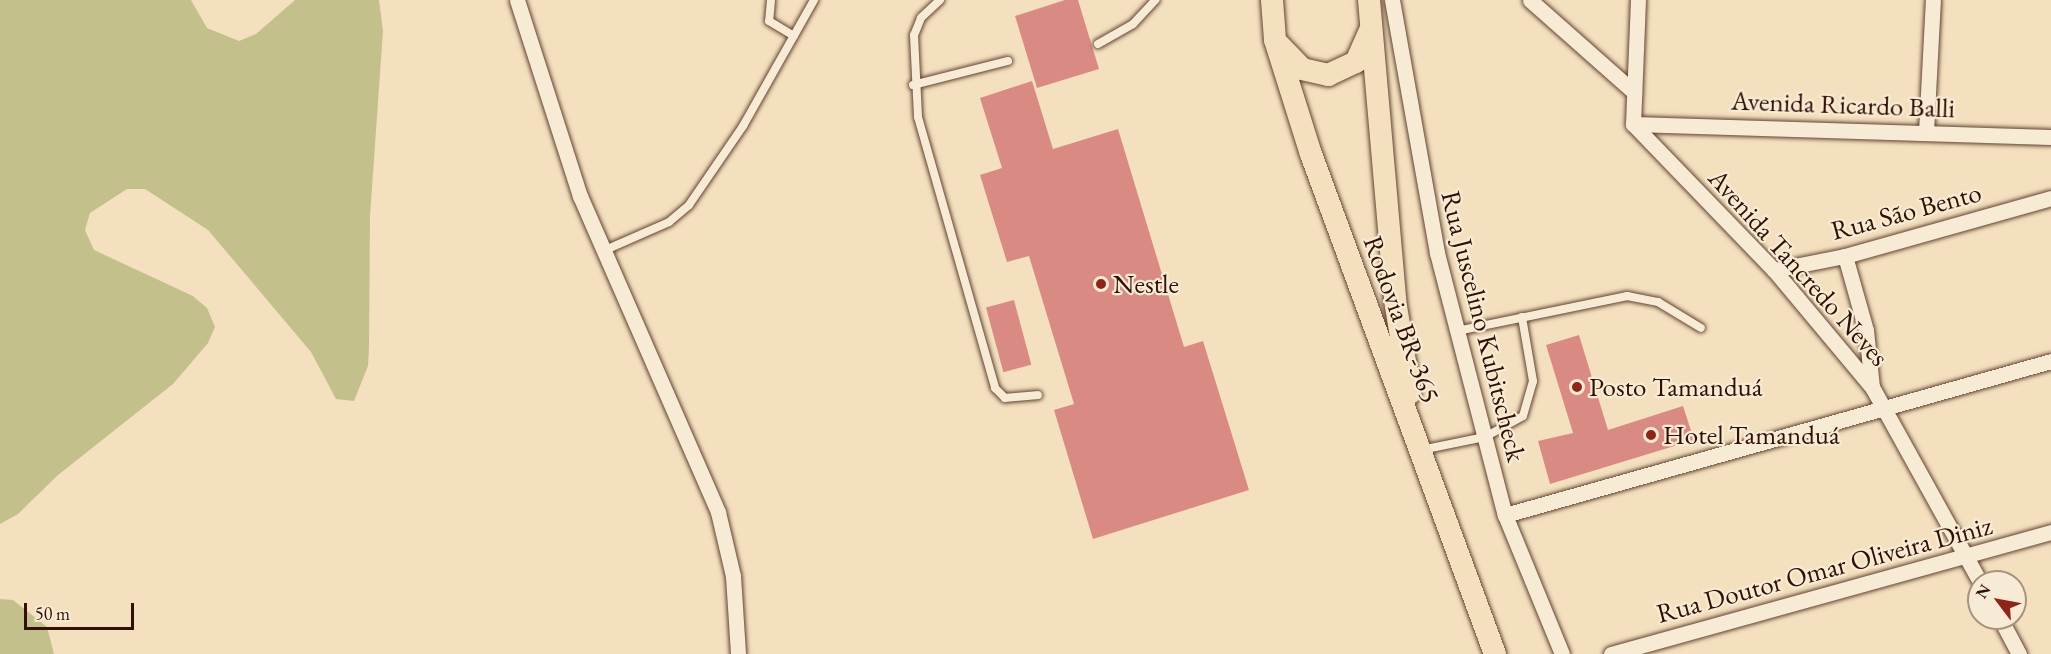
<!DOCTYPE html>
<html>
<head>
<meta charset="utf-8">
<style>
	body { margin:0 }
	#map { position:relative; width:2051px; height:654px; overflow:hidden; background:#f4e0be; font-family:"EB Garamond",serif }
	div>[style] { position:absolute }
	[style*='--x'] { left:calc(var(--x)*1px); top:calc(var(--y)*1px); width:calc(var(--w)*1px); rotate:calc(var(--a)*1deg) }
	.green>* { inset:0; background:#c4c08c }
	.building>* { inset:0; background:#d98b83; transform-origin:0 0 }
	.roads { filter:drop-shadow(0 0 2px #624332) drop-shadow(0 0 2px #624332) }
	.lane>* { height:8px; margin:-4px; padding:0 4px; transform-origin:4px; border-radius:4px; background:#f8ebd5 }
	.street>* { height:15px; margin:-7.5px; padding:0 7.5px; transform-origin:7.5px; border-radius:7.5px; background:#f8ebd5 }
	.primary>* { height:22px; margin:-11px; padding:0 11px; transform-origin:11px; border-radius:11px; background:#f4e0be }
	.dots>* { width:16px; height:16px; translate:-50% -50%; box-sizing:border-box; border:3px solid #f8ebd5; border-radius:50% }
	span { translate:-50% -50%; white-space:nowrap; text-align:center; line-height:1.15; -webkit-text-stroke:4.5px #f8ebd5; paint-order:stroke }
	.street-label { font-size:27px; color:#310f03 }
	.poi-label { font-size:27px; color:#310f03 }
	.left { translate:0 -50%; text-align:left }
	.north { position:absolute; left:1967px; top:570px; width:60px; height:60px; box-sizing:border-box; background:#f8ebd5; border:2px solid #a89381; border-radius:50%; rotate:302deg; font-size:16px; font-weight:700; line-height:24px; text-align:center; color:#310f03 }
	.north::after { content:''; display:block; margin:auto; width:21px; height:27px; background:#8f2418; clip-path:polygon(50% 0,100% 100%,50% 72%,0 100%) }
	.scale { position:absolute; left:24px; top:603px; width:110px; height:27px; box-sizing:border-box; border:3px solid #310f03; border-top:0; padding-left:8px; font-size:18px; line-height:21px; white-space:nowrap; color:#310f03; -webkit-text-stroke:4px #f8ebd5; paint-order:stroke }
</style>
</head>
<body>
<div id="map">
	<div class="green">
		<div style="clip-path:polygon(0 0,191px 0,207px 28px,239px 41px,256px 34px,295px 0,379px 0,383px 31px,370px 216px,369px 348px,368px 366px,354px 401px,336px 399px,311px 352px,208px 230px,145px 189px,127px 189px,90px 213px,85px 230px,94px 250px,193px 296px,207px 308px,215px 327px,208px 343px,173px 384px,58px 475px,18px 514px,0 524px)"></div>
		<div style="clip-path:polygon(0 599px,13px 600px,47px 627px,54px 654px,0 654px)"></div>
	</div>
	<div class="building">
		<div style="clip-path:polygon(1065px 0,1078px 0,1099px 69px,1037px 88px,1015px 16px)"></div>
		<div style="clip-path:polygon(1032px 81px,1053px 149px,1118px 129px,1184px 347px,1203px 341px,1249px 490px,1093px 539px,1054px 410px,1074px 404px,1029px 256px,1007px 262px,980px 175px,1002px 168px,980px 98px)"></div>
		<div style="left:1014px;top:300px;width:67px;height:29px;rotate:75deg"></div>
		<div style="clip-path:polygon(1579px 335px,1608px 430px,1683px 406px,1694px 440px,1550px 484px,1538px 441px,1573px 433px,1546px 345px)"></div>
	</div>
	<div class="roads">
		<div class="lane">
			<div style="--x:771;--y:0;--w:21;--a:95"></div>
			<div style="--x:769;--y:21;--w:29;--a:31"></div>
			<div style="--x:940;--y:0;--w:26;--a:137"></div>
			<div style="--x:921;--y:18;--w:18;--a:112"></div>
			<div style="--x:914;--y:35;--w:82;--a:87.2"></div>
			<div style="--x:918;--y:117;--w:282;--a:74.1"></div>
			<div style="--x:995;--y:388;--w:14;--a:45"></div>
			<div style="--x:1005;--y:398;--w:33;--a:-5"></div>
			<div style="--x:1098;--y:44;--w:40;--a:-29.7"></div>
			<div style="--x:1133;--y:24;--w:33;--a:-47"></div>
			<div style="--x:913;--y:85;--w:98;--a:-14.2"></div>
			<div style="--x:603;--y:251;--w:72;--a:-23.7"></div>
			<div style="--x:669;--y:222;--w:26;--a:-40"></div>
			<div style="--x:689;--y:205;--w:96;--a:-55.6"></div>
			<div style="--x:743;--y:126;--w:145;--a:-60.6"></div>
			<div style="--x:1457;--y:331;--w:174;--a:-11.6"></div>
			<div style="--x:1627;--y:296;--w:32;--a:11"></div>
			<div style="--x:1658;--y:302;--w:50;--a:31.2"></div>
			<div style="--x:1421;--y:450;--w:65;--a:-11.5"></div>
			<div style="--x:1485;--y:437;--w:43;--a:-28.9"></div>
			<div style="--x:1523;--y:416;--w:36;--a:-74"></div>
			<div style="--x:1533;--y:381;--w:65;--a:-99.8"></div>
		</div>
		<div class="street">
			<div style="--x:517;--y:0;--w:206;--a:72.2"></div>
			<div style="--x:580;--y:196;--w:345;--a:66.4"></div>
			<div style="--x:718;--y:512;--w:66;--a:76.8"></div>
			<div style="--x:733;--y:576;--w:78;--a:86.3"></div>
			<div style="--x:1392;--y:0;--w:257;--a:79.9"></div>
			<div style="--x:1437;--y:253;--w:271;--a:75.5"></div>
			<div style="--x:1505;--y:515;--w:150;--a:67.7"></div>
			<div style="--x:1530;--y:0;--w:139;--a:41.5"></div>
			<div style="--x:1633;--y:124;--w:203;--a:46"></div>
			<div style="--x:1774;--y:270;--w:153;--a:50.1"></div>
			<div style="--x:1872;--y:387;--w:223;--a:61"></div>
			<div style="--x:1633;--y:124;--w:418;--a:1.8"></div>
			<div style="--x:1633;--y:124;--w:124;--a:-87.7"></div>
			<div style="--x:1926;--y:132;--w:132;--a:-87"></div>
			<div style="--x:1845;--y:256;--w:77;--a:74.2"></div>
			<div style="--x:1866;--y:330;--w:57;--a:84"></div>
			<div style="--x:1774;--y:270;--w:72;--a:-11.2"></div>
			<div style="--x:1845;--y:256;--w:214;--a:-15.7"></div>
			<div style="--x:1505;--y:515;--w:567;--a:-15.75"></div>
			<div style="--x:2000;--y:618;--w:41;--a:62.2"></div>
			<div style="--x:1611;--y:654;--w:457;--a:-15.5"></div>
		</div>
		<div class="primary">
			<div style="--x:1272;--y:0;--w:40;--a:85.7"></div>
			<div style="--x:1275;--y:40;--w:120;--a:72.5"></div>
			<div style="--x:1311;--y:154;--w:533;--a:69.8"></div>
			<div style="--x:1369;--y:0;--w:301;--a:85"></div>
			<div style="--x:1395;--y:300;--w:94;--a:80.8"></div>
			<div style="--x:1279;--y:45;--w:33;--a:46"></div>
			<div style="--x:1302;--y:69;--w:27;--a:13"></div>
			<div style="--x:1328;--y:75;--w:31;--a:-25"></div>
			<div style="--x:1356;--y:62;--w:35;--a:-66"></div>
		</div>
	</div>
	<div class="dots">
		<div style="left:1101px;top:284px;background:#8f2418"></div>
		<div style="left:1577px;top:387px;background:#8f2418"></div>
		<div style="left:1651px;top:435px;background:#8f2418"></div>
	</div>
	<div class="street-label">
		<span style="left:1843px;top:104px;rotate:2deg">Avenida Ricardo Balli</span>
		<span style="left:1906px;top:211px;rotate:-15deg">Rua São Bento</span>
		<span style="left:1799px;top:267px;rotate:48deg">Avenida Tancredo Neves</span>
		<span style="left:1402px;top:319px;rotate:70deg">Rodovia BR-365</span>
		<span style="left:1484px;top:326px;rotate:76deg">Rua Juscelino Kubitscheck</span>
		<span style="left:1824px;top:569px;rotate:-15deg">Rua Doutor Omar Oliveira Diniz</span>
	</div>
	<div class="poi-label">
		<span class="left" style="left:1113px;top:284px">Nestle</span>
		<span class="left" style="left:1589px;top:387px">Posto Tamanduá</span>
		<span class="left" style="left:1663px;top:435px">Hotel Tamanduá</span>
	</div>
	<div class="north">N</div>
	<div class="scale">50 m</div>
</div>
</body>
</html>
